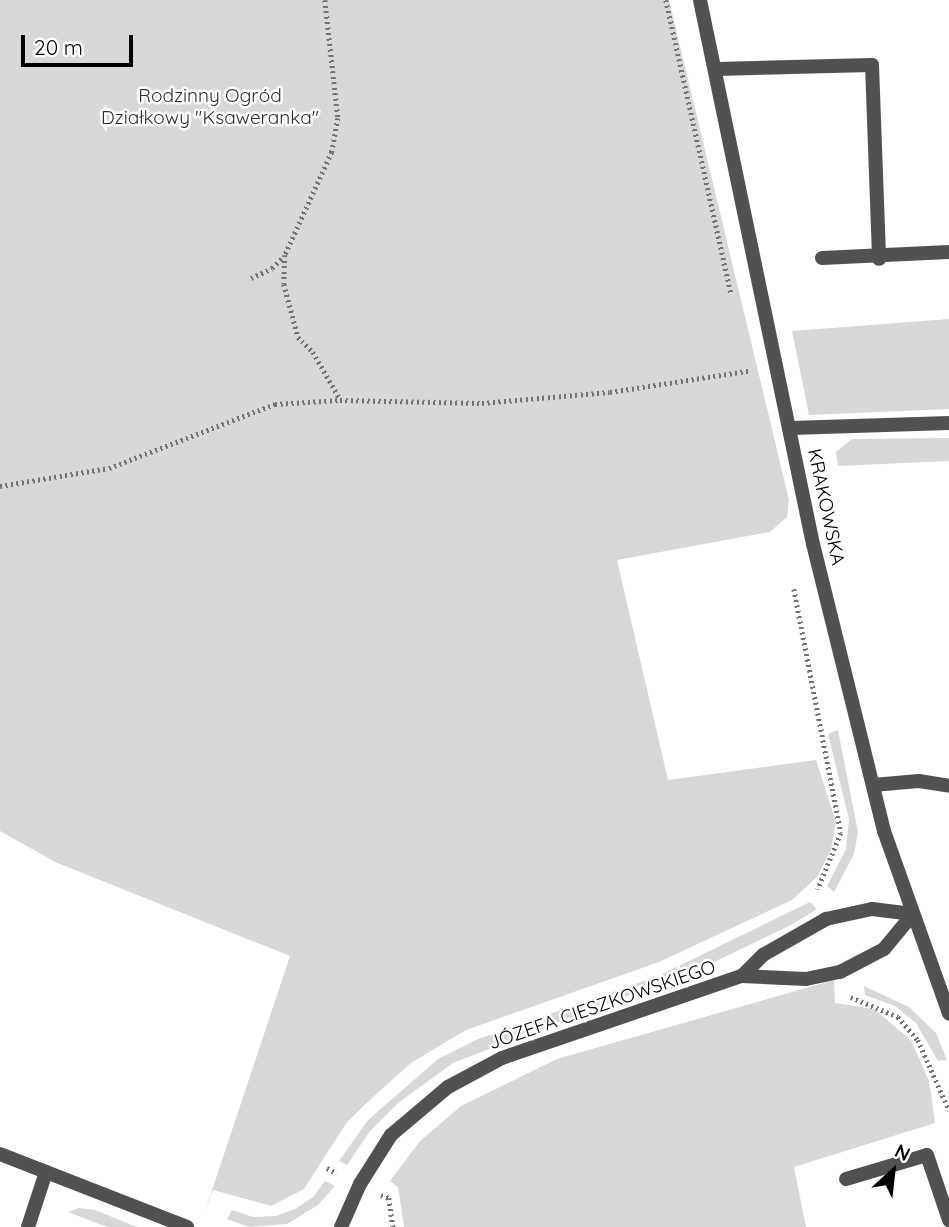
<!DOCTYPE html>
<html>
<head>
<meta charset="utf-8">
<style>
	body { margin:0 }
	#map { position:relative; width:949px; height:1227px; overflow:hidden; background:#fff; font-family:Quicksand,sans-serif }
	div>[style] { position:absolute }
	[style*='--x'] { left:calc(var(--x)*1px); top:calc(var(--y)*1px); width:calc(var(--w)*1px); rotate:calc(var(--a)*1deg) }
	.green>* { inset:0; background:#d8d8d8 }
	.path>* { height:4.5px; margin-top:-2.25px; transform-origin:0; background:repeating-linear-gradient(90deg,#737373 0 2px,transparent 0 5.5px) }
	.lane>* { height:14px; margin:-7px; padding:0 7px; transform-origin:7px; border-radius:7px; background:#515151 }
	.street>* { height:14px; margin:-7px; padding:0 7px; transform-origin:7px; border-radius:7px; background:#515151 }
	span { translate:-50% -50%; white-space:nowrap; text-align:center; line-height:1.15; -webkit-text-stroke:5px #fff; paint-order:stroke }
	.park-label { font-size:19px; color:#2f2f2f }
	.street-label { font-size:19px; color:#000 }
	.north { position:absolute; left:858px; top:1136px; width:70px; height:70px; -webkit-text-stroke:5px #fff; paint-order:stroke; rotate:27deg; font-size:19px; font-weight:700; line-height:28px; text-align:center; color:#000 }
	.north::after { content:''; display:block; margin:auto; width:24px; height:32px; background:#000; clip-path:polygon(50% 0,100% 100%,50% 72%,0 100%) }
	.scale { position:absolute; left:21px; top:35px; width:112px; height:32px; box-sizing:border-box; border:4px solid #000; border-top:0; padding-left:9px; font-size:21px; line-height:24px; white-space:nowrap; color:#000; -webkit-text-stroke:5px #fff; paint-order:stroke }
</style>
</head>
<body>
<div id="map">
	<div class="green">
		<div style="clip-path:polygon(0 0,669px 0,789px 500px,787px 517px,770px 532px,617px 560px,668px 780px,816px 760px,836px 822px,831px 850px,817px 877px,792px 900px,659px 962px,466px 1030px,411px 1063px,372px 1098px,347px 1122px,304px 1189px,271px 1206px,213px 1190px,205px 1211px,290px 956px,55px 862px,0 831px)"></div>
		<div style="clip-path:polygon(949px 319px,949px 409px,809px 415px,792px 331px)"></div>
		<div style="clip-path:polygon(949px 438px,949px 461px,838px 466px,836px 452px,852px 439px)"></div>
		<div style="clip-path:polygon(838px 730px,858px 832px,854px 854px,834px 892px,827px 886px,846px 849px,849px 819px,828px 734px)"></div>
		<div style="clip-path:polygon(810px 902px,817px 909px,793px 924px,710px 964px,453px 1063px,398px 1103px,370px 1131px,347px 1165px,339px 1161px,368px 1120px,438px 1059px,478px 1039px,658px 976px)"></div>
		<div style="clip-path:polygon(834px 980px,835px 1003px,874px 1009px,911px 1040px,929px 1081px,935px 1123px,794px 1167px,806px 1227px,404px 1227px,398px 1187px,390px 1181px,420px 1141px,461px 1106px,557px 1059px)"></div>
		<div style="clip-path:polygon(864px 986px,909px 1007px,936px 1033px,947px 1060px,938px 1061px,916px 1023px,895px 1006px,865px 995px)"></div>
		<div style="clip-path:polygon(325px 1181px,335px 1186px,318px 1205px,287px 1224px,249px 1227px,227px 1219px,232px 1210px,253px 1217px,276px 1216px,295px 1209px,313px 1197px)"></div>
		<div style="clip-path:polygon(79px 1208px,95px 1210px,137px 1227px,107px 1227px,68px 1212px)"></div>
	</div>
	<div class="path">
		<div style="--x:325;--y:0;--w:119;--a:83.7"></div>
		<div style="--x:338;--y:118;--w:35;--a:100"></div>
		<div style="--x:332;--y:152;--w:113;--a:114.5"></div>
		<div style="--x:285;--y:255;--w:29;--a:92"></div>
		<div style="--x:284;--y:284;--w:55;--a:75.2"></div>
		<div style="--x:298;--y:337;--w:21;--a:45"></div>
		<div style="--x:313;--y:352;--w:54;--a:60.1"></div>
		<div style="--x:666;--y:0;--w:300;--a:77.5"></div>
		<div style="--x:251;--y:278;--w:23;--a:-25"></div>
		<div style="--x:272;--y:268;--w:17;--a:-45"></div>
		<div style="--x:0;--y:486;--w:110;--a:-9.4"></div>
		<div style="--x:109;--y:468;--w:178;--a:-21.1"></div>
		<div style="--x:275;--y:404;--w:65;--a:-3.5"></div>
		<div style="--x:340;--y:400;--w:142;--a:1.2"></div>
		<div style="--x:482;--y:403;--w:128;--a:-4.9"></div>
		<div style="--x:610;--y:392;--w:140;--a:-8.7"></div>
		<div style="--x:794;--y:589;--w:248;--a:79.1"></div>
		<div style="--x:841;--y:833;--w:61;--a:112.3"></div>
		<div style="--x:851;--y:997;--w:51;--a:23.1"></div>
		<div style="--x:898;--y:1017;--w:30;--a:49"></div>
		<div style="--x:918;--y:1040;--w:77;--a:66.1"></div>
		<div style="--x:327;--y:1168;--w:11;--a:27"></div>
		<div style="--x:381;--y:1195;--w:9;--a:21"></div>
		<div style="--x:389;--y:1198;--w:29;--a:82"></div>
	</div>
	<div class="lane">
		<div style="--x:717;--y:69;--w:155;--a:-1.5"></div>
		<div style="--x:872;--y:65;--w:194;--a:87.9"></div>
		<div style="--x:822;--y:258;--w:127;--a:-2.7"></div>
		<div style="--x:791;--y:428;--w:158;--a:-1.8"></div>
		<div style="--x:873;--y:785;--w:46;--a:-5"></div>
		<div style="--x:919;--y:781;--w:30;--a:9"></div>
		<div style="--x:846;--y:1179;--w:84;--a:-16.5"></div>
		<div style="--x:927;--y:1155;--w:69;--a:71.3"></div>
		<div style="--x:28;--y:1227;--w:58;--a:-71.9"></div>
	</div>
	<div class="street">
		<div style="--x:700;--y:0;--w:556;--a:78.27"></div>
		<div style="--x:813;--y:544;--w:296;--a:76.1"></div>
		<div style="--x:884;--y:831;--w:194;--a:70.4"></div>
		<div style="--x:742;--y:976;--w:30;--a:-45"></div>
		<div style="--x:763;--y:955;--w:73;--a:-29.7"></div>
		<div style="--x:826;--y:919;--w:47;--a:-12.3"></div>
		<div style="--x:872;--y:909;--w:41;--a:7"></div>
		<div style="--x:0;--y:1154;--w:201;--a:21.3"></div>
		<div style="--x:341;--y:1227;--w:47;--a:-66.2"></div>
		<div style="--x:360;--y:1184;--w:58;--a:-57.7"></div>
		<div style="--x:391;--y:1135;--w:75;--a:-40.1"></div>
		<div style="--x:448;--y:1087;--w:61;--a:-28.2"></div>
		<div style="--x:502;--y:1058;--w:254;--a:-18.9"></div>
		<div style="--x:742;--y:976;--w:64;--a:2.7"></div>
		<div style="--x:806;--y:979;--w:35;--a:-12"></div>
		<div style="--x:840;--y:972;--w:50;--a:-27.6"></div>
		<div style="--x:884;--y:949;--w:45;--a:-50.4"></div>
	</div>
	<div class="park-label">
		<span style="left:210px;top:107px">Rodzinny Ogród<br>Działkowy "Ksaweranka"</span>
	</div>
	<div class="street-label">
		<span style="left:826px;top:507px;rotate:78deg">KRAKOWSKA</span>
		<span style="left:602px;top:1005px;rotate:-19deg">JÓZEFA CIESZKOWSKIEGO</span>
	</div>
	<div class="north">N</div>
	<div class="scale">20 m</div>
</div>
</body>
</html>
